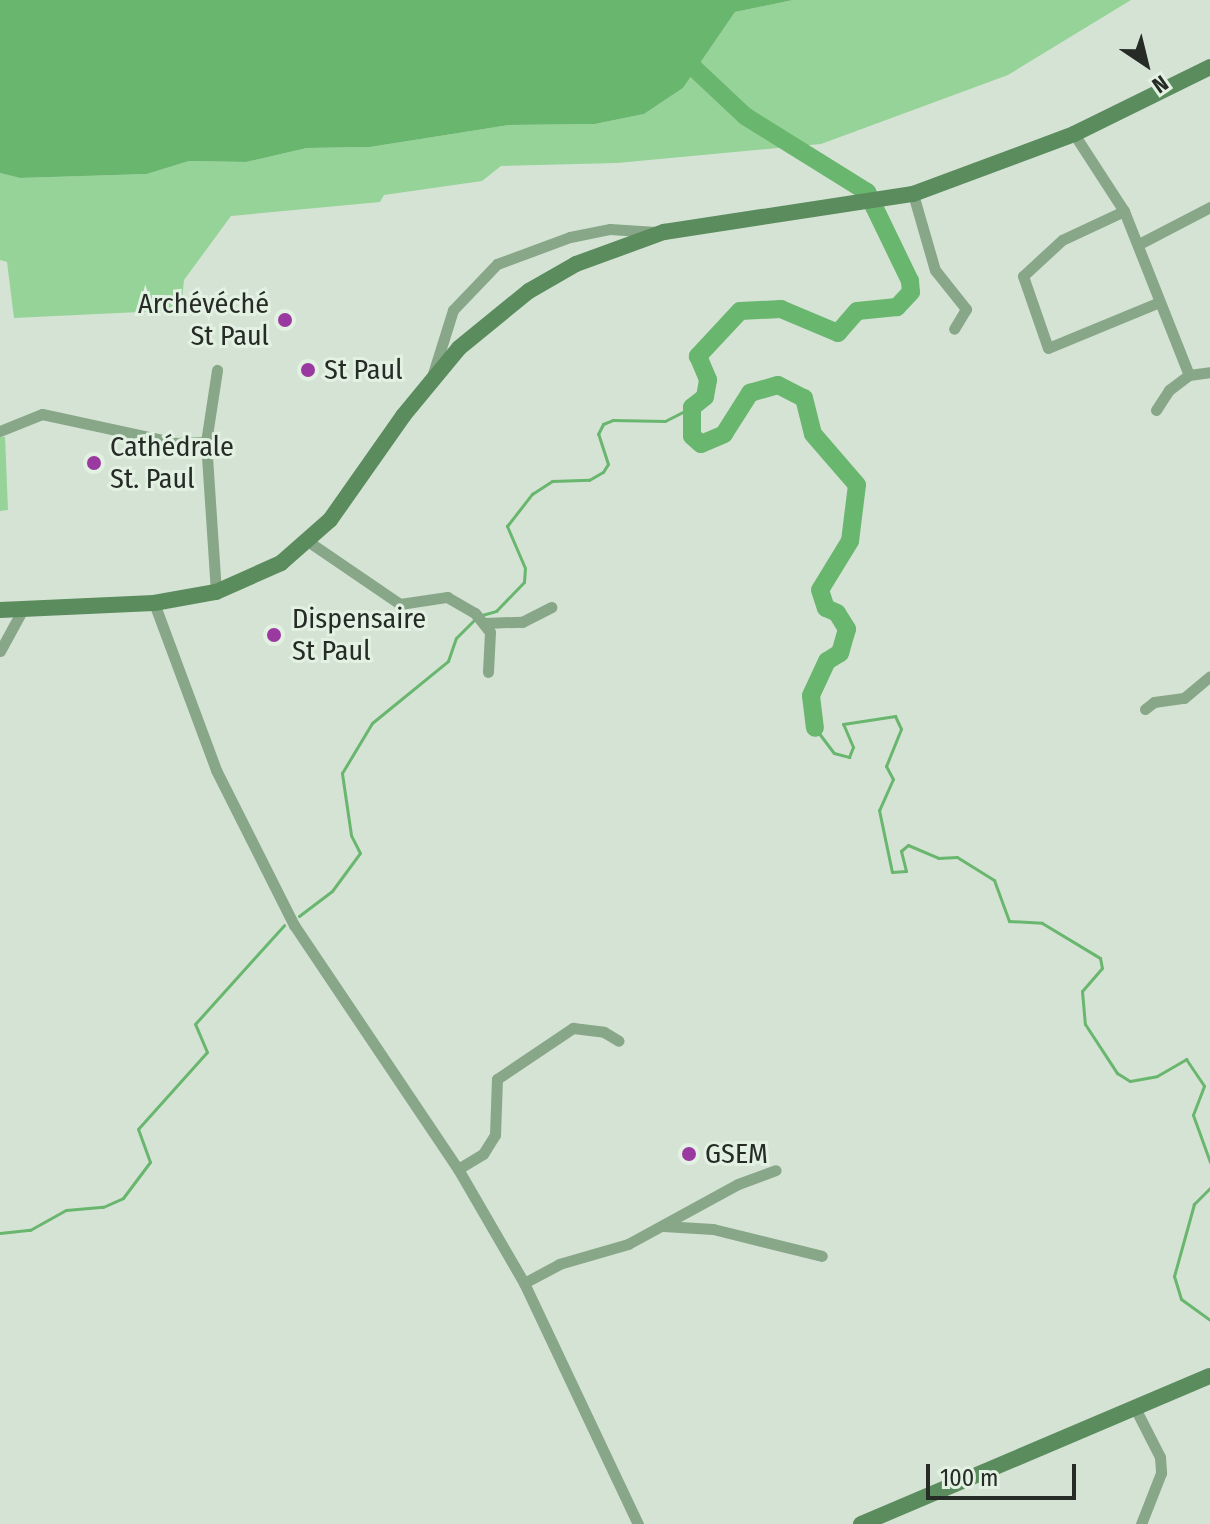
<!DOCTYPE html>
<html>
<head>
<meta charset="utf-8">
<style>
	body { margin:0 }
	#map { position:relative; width:1210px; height:1524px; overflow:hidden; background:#d5e3d5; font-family:"Fira Sans Condensed",sans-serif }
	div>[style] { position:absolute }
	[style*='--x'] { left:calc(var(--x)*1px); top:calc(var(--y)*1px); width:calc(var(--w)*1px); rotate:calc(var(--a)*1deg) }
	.green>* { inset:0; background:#96d398 }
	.water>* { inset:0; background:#69b66e }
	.stream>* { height:3px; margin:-1.5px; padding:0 1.5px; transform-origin:1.5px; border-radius:1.5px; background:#69b66e }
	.river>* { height:18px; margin:-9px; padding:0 9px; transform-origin:9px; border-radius:9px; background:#69b66e }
	.minor>* { height:11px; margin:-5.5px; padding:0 5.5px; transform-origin:5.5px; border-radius:5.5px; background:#87a788 }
	.secondary>* { height:16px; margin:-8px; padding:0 8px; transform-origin:8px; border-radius:8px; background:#5b8c5d }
	.dots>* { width:22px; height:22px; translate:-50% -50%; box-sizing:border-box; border:4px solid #e2f1e2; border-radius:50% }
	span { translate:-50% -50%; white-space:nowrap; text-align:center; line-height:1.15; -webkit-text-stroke:6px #e2f1e2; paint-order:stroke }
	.poi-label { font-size:28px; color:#262b26 }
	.right { translate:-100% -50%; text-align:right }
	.left { translate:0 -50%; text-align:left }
	.north { position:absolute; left:1106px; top:24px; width:80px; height:80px; -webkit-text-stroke:6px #e2f1e2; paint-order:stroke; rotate:145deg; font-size:22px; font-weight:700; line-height:32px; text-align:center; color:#262b26 }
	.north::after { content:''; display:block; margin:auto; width:28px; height:36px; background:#262b26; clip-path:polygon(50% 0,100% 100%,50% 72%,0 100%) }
	.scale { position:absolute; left:926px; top:1464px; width:150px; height:36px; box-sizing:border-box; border:4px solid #262b26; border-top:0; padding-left:10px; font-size:24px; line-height:28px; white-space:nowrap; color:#262b26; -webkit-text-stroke:6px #e2f1e2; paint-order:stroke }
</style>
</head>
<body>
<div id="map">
	<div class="green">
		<div style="clip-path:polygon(793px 0,1131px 0,1008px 75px,821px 144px,617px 163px,501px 166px,482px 181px,384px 195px,380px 202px,231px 216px,184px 280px,181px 310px,14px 318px,7px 262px,0 260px,0 173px,20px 178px,147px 174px,189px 161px,246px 162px,307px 148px,370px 147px,509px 125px,595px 124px,644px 114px,683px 88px,735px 12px)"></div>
		<div style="clip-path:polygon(0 437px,5px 437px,8px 510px,0 511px)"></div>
	</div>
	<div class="water">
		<div style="clip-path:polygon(0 0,793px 0,735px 12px,683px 88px,644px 114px,595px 124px,509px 125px,370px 147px,307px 148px,246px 162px,189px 161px,147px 174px,20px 178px,0 173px)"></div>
	</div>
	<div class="stream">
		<div style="--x:482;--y:615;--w:15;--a:-16"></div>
		<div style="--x:496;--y:611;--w:40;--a:-46"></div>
		<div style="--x:524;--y:582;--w:14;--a:-86"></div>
		<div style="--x:525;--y:568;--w:46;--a:-113.2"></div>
		<div style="--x:507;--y:526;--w:41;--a:-52"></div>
		<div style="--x:532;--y:494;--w:24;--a:-33"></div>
		<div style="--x:552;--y:481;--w:37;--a:-2"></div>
		<div style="--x:589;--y:480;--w:16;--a:-30"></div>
		<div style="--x:603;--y:472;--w:9;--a:-58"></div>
		<div style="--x:608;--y:464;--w:32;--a:-108"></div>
		<div style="--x:598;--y:434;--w:11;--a:-63"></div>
		<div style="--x:603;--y:424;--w:11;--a:-22"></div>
		<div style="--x:613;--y:420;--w:52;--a:1.1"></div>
		<div style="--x:665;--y:421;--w:30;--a:-27"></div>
		<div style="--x:815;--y:728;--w:31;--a:53"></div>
		<div style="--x:834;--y:753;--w:16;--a:15"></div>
		<div style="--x:849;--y:757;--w:11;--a:-68"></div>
		<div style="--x:853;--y:747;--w:25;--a:-113"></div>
		<div style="--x:843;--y:724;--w:53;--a:-8.7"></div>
		<div style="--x:895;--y:716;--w:14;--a:65"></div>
		<div style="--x:901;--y:729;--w:40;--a:112"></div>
		<div style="--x:886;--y:766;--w:15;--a:62"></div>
		<div style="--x:893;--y:779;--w:34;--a:114"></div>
		<div style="--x:879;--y:810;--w:63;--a:78.2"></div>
		<div style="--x:892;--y:872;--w:14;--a:-4"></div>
		<div style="--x:906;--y:871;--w:21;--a:-104"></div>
		<div style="--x:901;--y:851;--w:9;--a:-41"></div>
		<div style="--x:908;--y:845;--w:33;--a:23"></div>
		<div style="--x:938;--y:858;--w:19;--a:-3"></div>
		<div style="--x:957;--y:857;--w:44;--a:31.9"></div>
		<div style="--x:994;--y:880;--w:44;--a:69.9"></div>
		<div style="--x:1009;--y:921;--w:33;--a:3"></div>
		<div style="--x:1042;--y:923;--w:68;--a:31.1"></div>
		<div style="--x:1100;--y:958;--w:10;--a:79"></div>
		<div style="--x:1102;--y:968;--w:30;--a:131"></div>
		<div style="--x:1082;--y:991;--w:33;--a:85"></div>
		<div style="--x:1085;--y:1024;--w:59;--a:56.9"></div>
		<div style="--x:1117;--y:1073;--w:15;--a:32"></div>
		<div style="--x:1130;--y:1081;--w:27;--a:-10"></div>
		<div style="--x:1157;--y:1076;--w:34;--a:-30"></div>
		<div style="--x:1186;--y:1059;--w:32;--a:56"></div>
		<div style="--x:1204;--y:1086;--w:31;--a:111"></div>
		<div style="--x:1193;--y:1115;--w:50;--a:70.1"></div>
		<div style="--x:299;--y:916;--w:41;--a:-37.1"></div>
		<div style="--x:332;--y:891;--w:47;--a:-53.6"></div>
		<div style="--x:360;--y:853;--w:20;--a:-117"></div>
		<div style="--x:351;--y:835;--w:63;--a:-98.3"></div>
		<div style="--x:342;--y:773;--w:58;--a:-59"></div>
		<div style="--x:372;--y:723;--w:98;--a:-39.2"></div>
		<div style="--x:448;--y:661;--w:24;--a:-71"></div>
		<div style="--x:456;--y:638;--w:28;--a:-45"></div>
		<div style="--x:1210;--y:1188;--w:23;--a:135"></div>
		<div style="--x:1194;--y:1204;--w:75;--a:105.5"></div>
		<div style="--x:1174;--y:1276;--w:24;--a:73"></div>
		<div style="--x:1181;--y:1299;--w:36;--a:36"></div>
		<div style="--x:0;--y:1233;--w:30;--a:-6"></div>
		<div style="--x:30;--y:1230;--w:41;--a:-29.1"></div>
		<div style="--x:66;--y:1210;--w:37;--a:-5"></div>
		<div style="--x:103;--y:1207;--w:22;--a:-24"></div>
		<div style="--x:123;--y:1198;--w:45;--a:-53.1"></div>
		<div style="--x:150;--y:1162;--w:35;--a:-110"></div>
		<div style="--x:138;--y:1129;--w:103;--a:-48.1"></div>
		<div style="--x:207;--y:1052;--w:30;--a:-113"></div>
		<div style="--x:195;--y:1024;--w:133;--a:-48"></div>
	</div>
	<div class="river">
		<div style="--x:678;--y:53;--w:92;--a:43.2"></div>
		<div style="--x:745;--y:116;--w:144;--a:31.9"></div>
		<div style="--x:867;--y:192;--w:99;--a:64.2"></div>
		<div style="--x:910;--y:281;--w:11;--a:85"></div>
		<div style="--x:911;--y:292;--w:21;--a:133"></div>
		<div style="--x:897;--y:307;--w:40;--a:174.3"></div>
		<div style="--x:857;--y:311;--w:29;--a:131"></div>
		<div style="--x:838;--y:333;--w:62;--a:-157.2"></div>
		<div style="--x:781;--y:309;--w:41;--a:177.2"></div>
		<div style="--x:740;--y:311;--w:62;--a:133"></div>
		<div style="--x:698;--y:356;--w:26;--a:67"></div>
		<div style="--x:708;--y:380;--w:17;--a:100"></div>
		<div style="--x:705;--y:397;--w:16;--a:142"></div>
		<div style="--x:692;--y:407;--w:29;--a:90"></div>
		<div style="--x:692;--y:436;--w:12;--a:42"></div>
		<div style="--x:701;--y:444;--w:25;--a:-23"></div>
		<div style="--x:724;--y:434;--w:49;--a:-57.6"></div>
		<div style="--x:750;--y:393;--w:29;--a:-16"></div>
		<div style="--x:778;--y:385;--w:29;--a:27"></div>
		<div style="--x:804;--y:398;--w:37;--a:76"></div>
		<div style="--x:813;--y:434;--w:67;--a:49.2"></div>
		<div style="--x:857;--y:485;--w:56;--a:97.1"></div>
		<div style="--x:850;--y:541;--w:57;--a:121.5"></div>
		<div style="--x:820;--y:590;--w:19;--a:72"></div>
		<div style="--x:826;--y:608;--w:12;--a:24"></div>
		<div style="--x:837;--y:613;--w:19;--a:58"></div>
		<div style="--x:847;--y:629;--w:25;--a:106"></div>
		<div style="--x:840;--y:653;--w:15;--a:148"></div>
		<div style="--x:827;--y:661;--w:38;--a:115"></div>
		<div style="--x:811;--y:696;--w:32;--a:83"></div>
	</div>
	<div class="minor">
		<div style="--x:1074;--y:134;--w:92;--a:57"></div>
		<div style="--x:1124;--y:211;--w:176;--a:68.4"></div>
		<div style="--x:913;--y:194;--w:79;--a:73.9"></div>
		<div style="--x:935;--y:270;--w:50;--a:51.5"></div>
		<div style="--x:966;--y:309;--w:23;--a:121"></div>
		<div style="--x:1124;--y:211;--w:68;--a:154.9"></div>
		<div style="--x:1062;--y:240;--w:53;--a:137.3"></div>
		<div style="--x:1023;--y:276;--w:76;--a:70.9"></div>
		<div style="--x:1048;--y:348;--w:118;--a:-22.4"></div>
		<div style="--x:1139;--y:244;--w:80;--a:-27.5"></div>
		<div style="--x:432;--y:377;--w:70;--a:-72.6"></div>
		<div style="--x:453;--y:310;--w:64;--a:-46.3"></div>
		<div style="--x:497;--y:264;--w:78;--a:-20.3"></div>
		<div style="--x:570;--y:237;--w:41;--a:-11.3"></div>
		<div style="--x:610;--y:229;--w:46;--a:3.7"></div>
		<div style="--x:1156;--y:410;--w:24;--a:-57"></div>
		<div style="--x:1169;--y:390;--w:25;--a:-37"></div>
		<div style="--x:1189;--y:375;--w:21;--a:-8"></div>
		<div style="--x:0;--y:431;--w:45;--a:-22"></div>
		<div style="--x:42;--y:414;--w:137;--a:12.2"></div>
		<div style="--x:176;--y:443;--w:30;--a:-2"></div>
		<div style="--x:309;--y:542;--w:110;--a:34.3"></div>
		<div style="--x:400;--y:604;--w:48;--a:-8.5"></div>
		<div style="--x:447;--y:597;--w:32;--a:30"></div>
		<div style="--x:475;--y:613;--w:24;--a:52"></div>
		<div style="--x:490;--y:632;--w:40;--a:92.9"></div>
		<div style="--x:216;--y:592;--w:150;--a:-93.8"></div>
		<div style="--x:206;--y:442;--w:73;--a:-81.3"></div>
		<div style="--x:154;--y:603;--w:178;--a:69.6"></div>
		<div style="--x:216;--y:770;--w:174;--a:63.3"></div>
		<div style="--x:294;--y:925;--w:294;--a:56.1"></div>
		<div style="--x:458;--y:1169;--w:132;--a:59.9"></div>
		<div style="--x:524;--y:1283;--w:267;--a:64.7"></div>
		<div style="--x:484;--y:623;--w:38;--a:-2"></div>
		<div style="--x:522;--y:622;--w:33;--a:-27"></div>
		<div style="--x:0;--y:651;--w:48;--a:-61.3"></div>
		<div style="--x:1145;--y:709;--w:11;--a:-38"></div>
		<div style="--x:1154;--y:702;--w:30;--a:-8"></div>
		<div style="--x:1184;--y:698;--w:34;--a:-40"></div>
		<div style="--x:458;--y:1169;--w:29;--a:-31"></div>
		<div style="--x:483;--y:1154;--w:22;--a:-58"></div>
		<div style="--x:495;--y:1135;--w:56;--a:-88"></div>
		<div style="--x:497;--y:1079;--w:92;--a:-33.9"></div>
		<div style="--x:573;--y:1028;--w:31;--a:7"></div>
		<div style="--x:604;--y:1032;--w:17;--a:31"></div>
		<div style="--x:663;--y:1226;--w:50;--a:3.4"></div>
		<div style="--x:713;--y:1229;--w:112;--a:13.9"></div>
		<div style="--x:524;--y:1283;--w:40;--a:-28"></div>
		<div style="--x:559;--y:1264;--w:72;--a:-16.2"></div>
		<div style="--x:628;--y:1244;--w:125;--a:-28.6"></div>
		<div style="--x:738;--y:1184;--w:40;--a:-20.2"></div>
		<div style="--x:1134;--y:1406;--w:57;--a:63"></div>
		<div style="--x:1160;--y:1457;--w:16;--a:86"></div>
		<div style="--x:1161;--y:1473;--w:55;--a:111.4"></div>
	</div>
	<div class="secondary">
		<div style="--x:0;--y:610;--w:154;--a:-2.6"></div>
		<div style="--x:154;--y:603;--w:63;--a:-10.1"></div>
		<div style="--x:216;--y:592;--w:71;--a:-24"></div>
		<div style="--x:281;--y:563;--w:65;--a:-41.3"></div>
		<div style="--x:330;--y:520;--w:127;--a:-54.9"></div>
		<div style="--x:403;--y:416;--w:88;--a:-50.5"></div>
		<div style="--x:459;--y:348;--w:90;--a:-39.2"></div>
		<div style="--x:529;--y:291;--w:54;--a:-29.9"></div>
		<div style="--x:576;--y:264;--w:94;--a:-20"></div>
		<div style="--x:664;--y:232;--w:252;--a:-8.7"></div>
		<div style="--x:913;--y:194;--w:172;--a:-20.4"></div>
		<div style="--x:1074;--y:134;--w:152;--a:-26.2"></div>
		<div style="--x:861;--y:1524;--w:379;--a:-23"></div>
	</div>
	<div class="dots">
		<div style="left:285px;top:320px;background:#9a39a0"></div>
		<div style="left:308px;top:370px;background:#9a39a0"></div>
		<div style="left:94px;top:463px;background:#9a39a0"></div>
		<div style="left:274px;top:635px;background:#9a39a0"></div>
		<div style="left:689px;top:1154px;background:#9a39a0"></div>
	</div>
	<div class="poi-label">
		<span class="right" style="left:269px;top:320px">Archévéché<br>St Paul</span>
		<span class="left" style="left:324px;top:370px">St Paul</span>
		<span class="left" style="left:110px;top:463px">Cathédrale<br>St. Paul</span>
		<span class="left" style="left:292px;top:635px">Dispensaire<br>St Paul</span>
		<span class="left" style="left:705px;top:1154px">GSEM</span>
	</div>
	<div class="north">N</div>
	<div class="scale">100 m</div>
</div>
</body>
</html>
